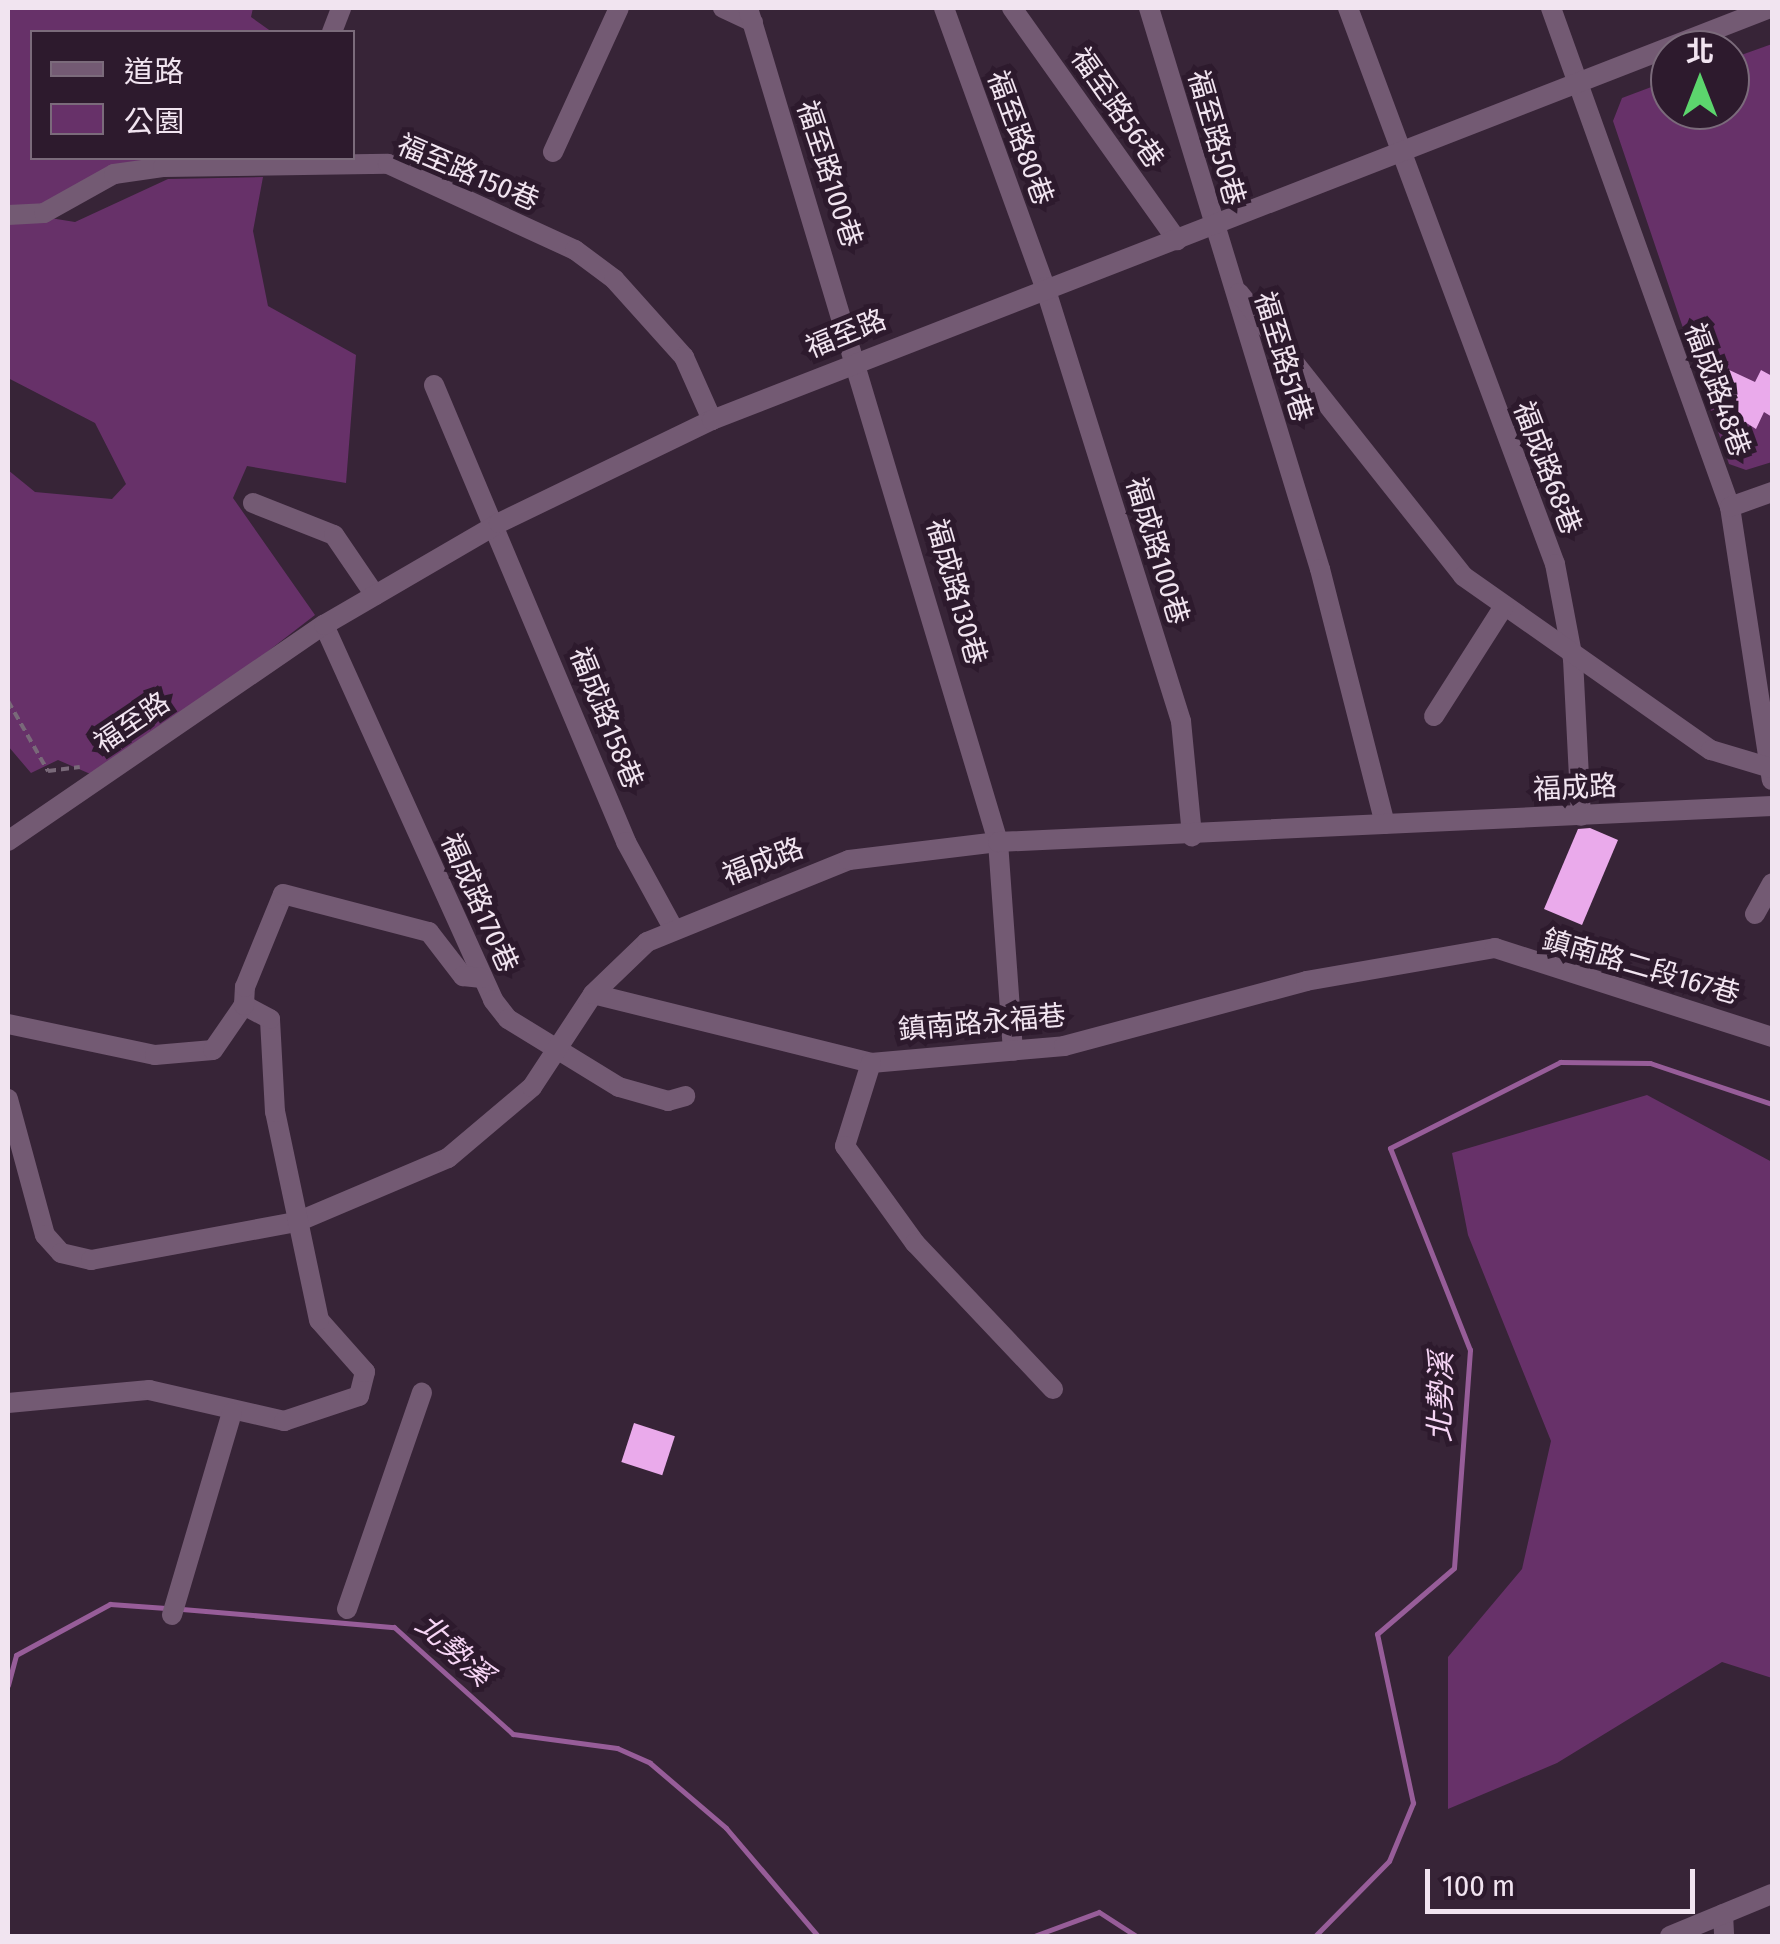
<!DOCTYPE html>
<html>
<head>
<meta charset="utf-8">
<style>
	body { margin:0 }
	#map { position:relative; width:1780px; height:1944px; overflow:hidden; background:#372437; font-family:"Fira Sans Condensed","Noto Sans TC",sans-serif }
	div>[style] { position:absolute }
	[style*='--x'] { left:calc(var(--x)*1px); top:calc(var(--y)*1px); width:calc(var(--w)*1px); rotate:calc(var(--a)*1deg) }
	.green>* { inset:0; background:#673169 }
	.stream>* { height:5px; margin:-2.5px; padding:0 2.5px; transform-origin:2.5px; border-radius:2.5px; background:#975d99 }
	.building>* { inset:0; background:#eaaaeb; transform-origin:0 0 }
	.path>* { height:4px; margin-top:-2px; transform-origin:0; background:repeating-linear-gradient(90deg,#796979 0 8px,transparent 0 13px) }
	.minor>* { height:20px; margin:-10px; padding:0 10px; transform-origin:10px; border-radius:10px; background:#735a73 }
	span { translate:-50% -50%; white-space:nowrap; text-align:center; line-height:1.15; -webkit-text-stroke:10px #2d1a2d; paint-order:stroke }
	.street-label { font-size:28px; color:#f1e4f0 }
	.water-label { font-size:30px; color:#f6d5f5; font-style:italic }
	.frame { position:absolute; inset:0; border:10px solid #f1e4f0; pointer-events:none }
	.legend { position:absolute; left:30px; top:30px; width:325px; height:130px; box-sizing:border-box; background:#2d1a2d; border:2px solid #7b6b7b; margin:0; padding:12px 18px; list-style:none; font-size:30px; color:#f1e4f0 }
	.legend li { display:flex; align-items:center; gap:20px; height:50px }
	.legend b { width:50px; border:2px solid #7b6b7b }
	.north { position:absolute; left:1650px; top:30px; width:100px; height:100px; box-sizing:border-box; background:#2d1a2d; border:2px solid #7b6b7b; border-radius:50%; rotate:0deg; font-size:28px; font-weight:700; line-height:40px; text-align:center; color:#f1e4f0 }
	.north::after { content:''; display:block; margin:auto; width:35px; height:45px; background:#5cd56d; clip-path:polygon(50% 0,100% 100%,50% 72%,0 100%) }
	.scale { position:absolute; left:1425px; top:1869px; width:270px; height:45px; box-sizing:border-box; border:5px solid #f1e4f0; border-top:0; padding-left:12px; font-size:30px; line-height:35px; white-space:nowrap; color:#f1e4f0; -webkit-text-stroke:8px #2d1a2d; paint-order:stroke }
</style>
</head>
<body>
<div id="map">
	<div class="green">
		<div style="clip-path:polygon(8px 8px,253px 8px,251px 17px,272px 32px,32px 32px,32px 158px,211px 158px,13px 212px,75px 222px,168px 179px,263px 177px,253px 231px,268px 306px,356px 355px,346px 483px,247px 466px,233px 498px,315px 615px,102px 779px,58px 760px,31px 773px,8px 746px,8px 470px,35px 492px,112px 499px,126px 484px,95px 423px,8px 378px)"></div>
		<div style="clip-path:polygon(1772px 44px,1772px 462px,1746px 470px,1729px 464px,1613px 121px,1622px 98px,1670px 80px,1670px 110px,1730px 110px,1730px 59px)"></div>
		<div style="clip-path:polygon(1647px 1095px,1772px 1162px,1772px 1678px,1722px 1662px,1557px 1763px,1448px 1809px,1448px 1657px,1522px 1569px,1551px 1441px,1468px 1235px,1452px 1153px)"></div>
	</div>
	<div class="stream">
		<div style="--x:182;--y:1609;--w:213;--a:4.9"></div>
		<div style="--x:394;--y:1627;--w:160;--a:42"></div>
		<div style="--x:513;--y:1734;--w:105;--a:7.7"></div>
		<div style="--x:617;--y:1748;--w:36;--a:24"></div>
		<div style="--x:650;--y:1763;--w:100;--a:40.5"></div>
		<div style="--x:726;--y:1828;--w:142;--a:49.6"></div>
		<div style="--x:8;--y:1685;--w:31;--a:-75"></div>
		<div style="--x:16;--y:1655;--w:107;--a:-28.5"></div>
		<div style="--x:110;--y:1604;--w:56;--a:4.1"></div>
		<div style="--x:1034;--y:1936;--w:69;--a:-20.3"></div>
		<div style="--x:1099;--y:1912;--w:44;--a:33"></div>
		<div style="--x:1315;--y:1936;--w:105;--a:-45.4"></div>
		<div style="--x:1389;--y:1861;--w:63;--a:-67.5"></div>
		<div style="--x:1413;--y:1803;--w:173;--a:-102"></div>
		<div style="--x:1377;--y:1634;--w:101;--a:-40.6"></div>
		<div style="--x:1454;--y:1568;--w:219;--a:-85.8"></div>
		<div style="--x:1470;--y:1350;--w:217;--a:-111.6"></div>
		<div style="--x:1390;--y:1148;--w:191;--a:-26.8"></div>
		<div style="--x:1560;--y:1062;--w:90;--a:0.6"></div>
		<div style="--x:1650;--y:1063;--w:129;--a:18.6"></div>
	</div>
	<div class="building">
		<div style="clip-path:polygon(1725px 368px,1755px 382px,1761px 370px,1772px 376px,1772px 417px,1764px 412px,1756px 429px,1710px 400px)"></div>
		<div style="clip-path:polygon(1590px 828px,1618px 840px,1582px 925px,1544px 909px,1578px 829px)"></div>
		<div style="left:634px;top:1423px;width:43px;height:41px;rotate:18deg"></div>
	</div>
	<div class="path">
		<div style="--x:8;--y:701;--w:81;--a:60.3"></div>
		<div style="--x:48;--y:771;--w:32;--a:-7"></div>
	</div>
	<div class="minor">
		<div style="--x:723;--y:8;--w:33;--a:25"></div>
		<div style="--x:748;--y:8;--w:871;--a:73.31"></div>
		<div style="--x:998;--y:842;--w:209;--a:85.9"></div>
		<div style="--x:944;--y:8;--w:297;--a:70.1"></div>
		<div style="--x:1045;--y:287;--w:455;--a:72.6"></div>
		<div style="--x:1181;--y:721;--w:116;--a:84.5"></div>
		<div style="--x:1012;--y:8;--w:285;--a:54.6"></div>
		<div style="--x:1149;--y:8;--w:586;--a:73.05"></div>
		<div style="--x:1320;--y:569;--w:263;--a:75.7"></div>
		<div style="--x:1348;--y:8;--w:593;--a:69.58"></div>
		<div style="--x:1555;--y:564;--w:97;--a:79.3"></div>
		<div style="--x:1573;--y:659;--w:157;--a:87.1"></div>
		<div style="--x:1551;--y:8;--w:530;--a:70.27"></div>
		<div style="--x:1730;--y:507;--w:276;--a:81.3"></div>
		<div style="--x:332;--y:32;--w:26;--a:-69"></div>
		<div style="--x:553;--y:152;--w:158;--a:-65.4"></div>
		<div style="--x:8;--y:215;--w:36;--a:-3"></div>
		<div style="--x:44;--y:213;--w:80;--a:-29.1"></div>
		<div style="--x:114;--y:174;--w:49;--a:-8.1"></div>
		<div style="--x:163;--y:167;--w:225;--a:-0.8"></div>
		<div style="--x:388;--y:164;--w:206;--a:24.7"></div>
		<div style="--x:575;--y:250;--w:49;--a:36.6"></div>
		<div style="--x:614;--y:279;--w:105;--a:48.1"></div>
		<div style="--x:684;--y:357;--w:69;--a:66"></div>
		<div style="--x:1239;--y:293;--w:361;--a:51.6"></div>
		<div style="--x:1463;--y:576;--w:303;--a:35.1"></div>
		<div style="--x:1711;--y:750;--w:63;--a:16.7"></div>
		<div style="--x:434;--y:385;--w:496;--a:67.2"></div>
		<div style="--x:626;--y:842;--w:98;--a:61.3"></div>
		<div style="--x:253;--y:503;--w:87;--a:21.6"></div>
		<div style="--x:334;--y:535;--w:73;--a:55.7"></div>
		<div style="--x:1730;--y:507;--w:45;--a:-19.7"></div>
		<div style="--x:324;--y:625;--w:411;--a:65.7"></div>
		<div style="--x:493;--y:1000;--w:24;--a:52"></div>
		<div style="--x:508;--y:1019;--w:130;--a:31.5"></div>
		<div style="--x:619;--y:1087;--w:51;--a:15.9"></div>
		<div style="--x:668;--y:1101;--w:18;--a:-16"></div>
		<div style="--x:1434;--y:716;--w:130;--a:-57.5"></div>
		<div style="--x:8;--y:841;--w:383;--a:-34.4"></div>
		<div style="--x:324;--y:625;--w:203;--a:-30.2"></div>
		<div style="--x:499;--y:523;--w:237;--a:-25.8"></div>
		<div style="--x:712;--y:420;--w:1135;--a:-21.28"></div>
		<div style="--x:1755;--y:914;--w:35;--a:-61"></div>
		<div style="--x:593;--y:994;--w:286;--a:13.9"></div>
		<div style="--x:871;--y:1063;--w:194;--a:-5"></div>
		<div style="--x:1064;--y:1046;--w:251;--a:-15"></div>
		<div style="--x:1306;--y:981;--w:192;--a:-9.9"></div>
		<div style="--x:1495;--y:948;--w:291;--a:17.8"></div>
		<div style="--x:8;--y:1024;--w:150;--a:11.9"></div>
		<div style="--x:155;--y:1055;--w:58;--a:-4.9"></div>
		<div style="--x:213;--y:1050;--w:55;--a:-55.4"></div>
		<div style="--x:871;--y:1063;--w:87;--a:107.4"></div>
		<div style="--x:845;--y:1146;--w:120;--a:54.2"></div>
		<div style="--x:915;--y:1243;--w:201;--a:46.6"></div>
		<div style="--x:8;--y:1099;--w:141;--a:74.8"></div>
		<div style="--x:45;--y:1235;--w:24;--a:48"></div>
		<div style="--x:61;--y:1253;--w:31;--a:13"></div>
		<div style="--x:91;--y:1260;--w:209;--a:-10.5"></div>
		<div style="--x:297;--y:1222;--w:164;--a:-23"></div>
		<div style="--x:448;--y:1158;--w:110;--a:-40.2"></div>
		<div style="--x:532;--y:1087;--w:111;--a:-56.7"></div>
		<div style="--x:593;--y:994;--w:75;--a:-43.9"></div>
		<div style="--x:647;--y:942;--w:218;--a:-22.1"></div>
		<div style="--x:849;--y:860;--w:150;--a:-6.9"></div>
		<div style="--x:998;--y:842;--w:775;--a:-2.66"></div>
		<div style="--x:8;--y:1403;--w:142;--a:-5.3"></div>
		<div style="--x:149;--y:1390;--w:139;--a:12.9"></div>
		<div style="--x:284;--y:1421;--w:79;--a:-18.4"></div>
		<div style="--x:359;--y:1396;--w:25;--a:-76"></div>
		<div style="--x:365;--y:1372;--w:69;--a:-131.5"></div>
		<div style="--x:319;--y:1320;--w:213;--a:-101.9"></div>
		<div style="--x:275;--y:1112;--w:93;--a:-93.1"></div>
		<div style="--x:270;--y:1019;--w:30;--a:-152"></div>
		<div style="--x:244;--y:1005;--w:18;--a:-87"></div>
		<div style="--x:245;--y:987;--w:100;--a:-67.8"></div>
		<div style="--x:283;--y:894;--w:151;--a:14.6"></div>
		<div style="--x:429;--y:932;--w:56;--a:52.3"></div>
		<div style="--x:463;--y:976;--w:19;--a:6"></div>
		<div style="--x:347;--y:1609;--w:229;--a:-70.9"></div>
		<div style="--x:172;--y:1615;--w:211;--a:-73.5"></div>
		<div style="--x:1723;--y:1914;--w:22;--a:87"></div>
		<div style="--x:1670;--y:1936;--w:110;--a:-22.4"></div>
	</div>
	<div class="street-label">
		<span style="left:1117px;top:108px;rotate:55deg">福至路56巷</span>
		<span style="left:1020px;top:138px;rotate:70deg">福至路80巷</span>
		<span style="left:1216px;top:138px;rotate:74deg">福至路50巷</span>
		<span style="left:468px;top:173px;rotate:23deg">福至路150巷</span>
		<span style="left:829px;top:174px;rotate:72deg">福至路100巷</span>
		<span style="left:846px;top:334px;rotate:-22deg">福至路</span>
		<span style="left:1283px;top:357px;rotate:73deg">福至路51巷</span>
		<span style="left:1717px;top:390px;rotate:70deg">福成路48巷</span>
		<span style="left:1547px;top:468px;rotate:69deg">福成路68巷</span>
		<span style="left:1157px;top:551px;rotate:73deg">福成路100巷</span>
		<span style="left:956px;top:592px;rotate:74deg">福成路130巷</span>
		<span style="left:606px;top:718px;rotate:68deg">福成路158巷</span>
		<span style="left:132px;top:723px;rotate:-34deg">福至路</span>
		<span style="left:1575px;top:788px;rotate:-3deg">福成路</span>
		<span style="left:763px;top:862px;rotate:-21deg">福成路</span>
		<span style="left:479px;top:903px;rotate:66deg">福成路170巷</span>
		<span style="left:1641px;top:967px;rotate:16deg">鎮南路二段167巷</span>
		<span style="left:982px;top:1023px;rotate:-5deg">鎮南路永福巷</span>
	</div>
	<div class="water-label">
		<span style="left:1441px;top:1397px;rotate:-89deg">北勢溪</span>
		<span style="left:454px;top:1650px;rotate:42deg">北勢溪</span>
	</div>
	<div class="frame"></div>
	<ul class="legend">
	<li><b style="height:12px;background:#735a73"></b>道路</li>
	<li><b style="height:28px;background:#673169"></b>公園</li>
	</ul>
	<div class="north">北</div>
	<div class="scale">100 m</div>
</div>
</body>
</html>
